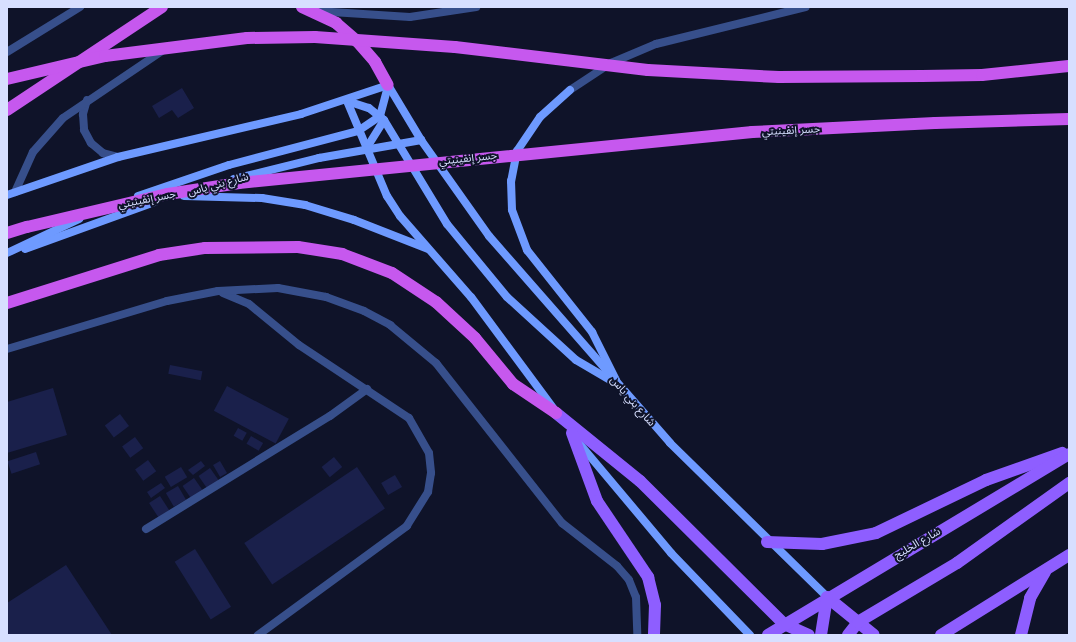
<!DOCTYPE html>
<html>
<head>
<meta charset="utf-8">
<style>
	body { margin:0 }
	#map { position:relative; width:1076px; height:642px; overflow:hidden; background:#0f1329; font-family:Helvetica,"Noto Sans Arabic",sans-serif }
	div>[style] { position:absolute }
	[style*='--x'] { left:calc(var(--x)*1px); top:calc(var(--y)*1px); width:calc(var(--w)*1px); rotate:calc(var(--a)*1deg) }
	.building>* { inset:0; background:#1a204b; transform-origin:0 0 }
	.service>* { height:8px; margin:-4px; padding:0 4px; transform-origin:4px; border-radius:4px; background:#374f8b }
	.minor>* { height:8px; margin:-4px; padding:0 4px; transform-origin:4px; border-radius:4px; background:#374f8b }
	.secondary>* { height:8px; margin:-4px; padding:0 4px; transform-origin:4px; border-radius:4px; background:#6e9aff }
	.primary>* { height:12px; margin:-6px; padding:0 6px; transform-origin:6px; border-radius:6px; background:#8e5eff }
	.trunk>* { height:12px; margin:-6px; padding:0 6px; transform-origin:6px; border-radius:6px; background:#c658ee }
	.trunk-bridge>* { height:12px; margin:-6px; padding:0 6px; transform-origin:6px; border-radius:6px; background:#c658ee }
	span { translate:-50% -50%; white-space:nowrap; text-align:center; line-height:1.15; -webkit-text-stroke:4px #0f1329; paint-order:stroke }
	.street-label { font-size:11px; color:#d7dfff }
	.frame { position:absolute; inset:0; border:8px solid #d7dfff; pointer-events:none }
</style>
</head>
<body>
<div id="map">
	<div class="building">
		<div style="clip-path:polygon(182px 88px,194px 108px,178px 118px,172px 110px,159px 118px,152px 106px)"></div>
		<div style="left:170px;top:365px;width:33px;height:9px;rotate:11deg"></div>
		<div style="left:227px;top:386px;width:70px;height:28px;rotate:28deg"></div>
		<div style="clip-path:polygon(53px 388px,67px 435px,7px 453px,7px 402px)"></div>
		<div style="left:120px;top:414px;width:15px;height:19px;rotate:53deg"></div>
		<div style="left:238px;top:428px;width:10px;height:9px;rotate:29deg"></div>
		<div style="left:251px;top:436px;width:14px;height:9px;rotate:30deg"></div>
		<div style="left:135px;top:437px;width:14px;height:16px;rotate:54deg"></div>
		<div style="left:36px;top:452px;width:13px;height:30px;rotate:72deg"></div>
		<div style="left:334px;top:457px;width:13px;height:16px;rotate:51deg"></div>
		<div style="left:148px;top:460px;width:14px;height:16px;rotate:54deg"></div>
		<div style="clip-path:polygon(201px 461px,205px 466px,193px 475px,188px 470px)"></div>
		<div style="left:220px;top:461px;width:14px;height:8px;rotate:60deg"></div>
		<div style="left:181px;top:467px;width:12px;height:19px;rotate:59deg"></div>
		<div style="left:357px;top:467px;width:50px;height:136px;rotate:56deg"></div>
		<div style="left:210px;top:468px;width:16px;height:14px;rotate:55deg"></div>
		<div style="left:395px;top:475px;width:14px;height:16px;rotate:60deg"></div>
		<div style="left:194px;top:478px;width:16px;height:14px;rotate:55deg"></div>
		<div style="clip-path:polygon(161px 483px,165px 488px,151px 498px,147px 492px)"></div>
		<div style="left:178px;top:486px;width:16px;height:14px;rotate:60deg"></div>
		<div style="left:160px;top:496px;width:17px;height:13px;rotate:57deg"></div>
		<div style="left:195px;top:549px;width:68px;height:24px;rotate:58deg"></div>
		<div style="clip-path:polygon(66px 565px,112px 635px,7px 635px,7px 603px)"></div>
	</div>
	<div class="service">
		<div style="--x:316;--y:11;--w:94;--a:3.7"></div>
		<div style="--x:410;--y:17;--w:67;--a:-8.6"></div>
		<div style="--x:570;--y:90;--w:49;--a:-33.4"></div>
		<div style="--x:611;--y:63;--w:49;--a:-22.9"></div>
		<div style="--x:656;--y:44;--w:154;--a:-13.9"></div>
		<div style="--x:87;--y:100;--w:15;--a:106"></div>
		<div style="--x:83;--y:114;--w:16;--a:86"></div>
		<div style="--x:84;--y:130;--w:15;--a:62"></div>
		<div style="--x:91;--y:143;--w:16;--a:40"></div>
		<div style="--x:103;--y:153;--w:16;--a:15"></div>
		<div style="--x:15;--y:192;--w:44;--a:-65.8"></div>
		<div style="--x:33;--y:152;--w:45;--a:-48.6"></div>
		<div style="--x:63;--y:118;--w:120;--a:-34.1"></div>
		<div style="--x:223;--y:293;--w:28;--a:23"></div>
		<div style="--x:249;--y:304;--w:65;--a:39.4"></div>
		<div style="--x:299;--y:345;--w:132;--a:33.6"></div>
		<div style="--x:409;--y:418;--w:40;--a:60.3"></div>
		<div style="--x:429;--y:453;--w:20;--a:84"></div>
		<div style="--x:431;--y:473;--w:19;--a:99"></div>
		<div style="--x:428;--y:492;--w:40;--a:122"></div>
		<div style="--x:407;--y:526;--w:185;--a:143.8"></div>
		<div style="--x:7;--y:349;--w:167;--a:-16.7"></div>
		<div style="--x:167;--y:301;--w:52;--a:-11.1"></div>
		<div style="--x:218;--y:291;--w:60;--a:-2.9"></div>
		<div style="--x:278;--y:288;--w:49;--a:10.6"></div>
		<div style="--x:326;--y:297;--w:40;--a:20.2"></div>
		<div style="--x:364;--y:311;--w:30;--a:28"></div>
		<div style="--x:390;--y:325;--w:60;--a:39.6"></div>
		<div style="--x:436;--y:363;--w:204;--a:51.8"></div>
		<div style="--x:562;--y:523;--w:70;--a:38"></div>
		<div style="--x:617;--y:566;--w:18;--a:49"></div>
		<div style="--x:629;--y:580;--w:18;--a:68"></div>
		<div style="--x:636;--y:597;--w:38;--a:88"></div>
		<div style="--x:146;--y:529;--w:216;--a:-31.6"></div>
		<div style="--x:330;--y:416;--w:46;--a:-36.1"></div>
	</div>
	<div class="minor">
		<div style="--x:7;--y:52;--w:86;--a:-31.7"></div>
	</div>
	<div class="secondary">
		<div style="--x:388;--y:85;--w:64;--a:59"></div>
		<div style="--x:421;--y:140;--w:118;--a:54.7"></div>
		<div style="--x:489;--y:236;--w:275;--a:48.8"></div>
		<div style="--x:670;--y:443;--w:220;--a:44.4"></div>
		<div style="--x:570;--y:90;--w:40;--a:138"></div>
		<div style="--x:540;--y:117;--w:41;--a:124.1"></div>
		<div style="--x:517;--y:151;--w:31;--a:101"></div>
		<div style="--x:511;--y:181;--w:29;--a:88"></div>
		<div style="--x:512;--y:210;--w:43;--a:69.4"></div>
		<div style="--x:527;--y:250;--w:105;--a:51.6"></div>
		<div style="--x:592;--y:332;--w:54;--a:63.4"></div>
		<div style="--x:347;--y:101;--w:103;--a:67.2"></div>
		<div style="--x:387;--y:196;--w:24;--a:57"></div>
		<div style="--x:400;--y:216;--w:108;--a:48.8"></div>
		<div style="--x:471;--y:297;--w:138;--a:53.5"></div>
		<div style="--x:347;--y:101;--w:23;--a:18"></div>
		<div style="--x:369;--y:108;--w:19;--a:39"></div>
		<div style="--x:384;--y:120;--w:122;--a:58.8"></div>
		<div style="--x:447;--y:224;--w:94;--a:50.6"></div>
		<div style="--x:507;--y:297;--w:93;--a:42.4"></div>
		<div style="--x:576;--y:360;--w:42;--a:30.3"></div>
		<div style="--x:366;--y:149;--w:34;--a:-58"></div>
		<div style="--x:234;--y:179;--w:88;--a:-13.9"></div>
		<div style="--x:319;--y:158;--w:104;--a:-10"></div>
		<div style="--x:7;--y:195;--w:117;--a:-18.9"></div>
		<div style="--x:118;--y:157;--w:188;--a:-13.2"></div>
		<div style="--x:301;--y:114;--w:92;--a:-18.4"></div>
		<div style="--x:138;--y:196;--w:96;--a:-18.8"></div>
		<div style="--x:229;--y:165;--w:133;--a:-14.8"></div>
		<div style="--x:358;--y:131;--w:27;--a:-34"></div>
		<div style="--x:380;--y:116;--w:30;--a:-75"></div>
		<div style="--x:184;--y:196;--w:78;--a:1.5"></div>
		<div style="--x:262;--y:198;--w:44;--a:9.2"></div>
		<div style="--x:305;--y:205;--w:51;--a:17"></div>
		<div style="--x:354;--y:220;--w:79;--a:21.4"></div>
		<div style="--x:25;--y:249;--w:138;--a:-19.9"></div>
		<div style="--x:7;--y:253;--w:80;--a:-25.3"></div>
		<div style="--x:578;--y:442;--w:145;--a:50"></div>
		<div style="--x:671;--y:553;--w:114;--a:46.1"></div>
	</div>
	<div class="primary">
		<div style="--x:556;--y:413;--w:108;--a:39"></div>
		<div style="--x:640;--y:481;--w:203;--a:44.8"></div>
		<div style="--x:784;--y:624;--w:27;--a:24"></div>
		<div style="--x:572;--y:433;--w:72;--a:69.8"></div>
		<div style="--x:597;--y:501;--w:92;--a:56.1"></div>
		<div style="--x:648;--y:577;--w:29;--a:76"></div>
		<div style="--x:655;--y:605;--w:30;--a:92"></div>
		<div style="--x:767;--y:542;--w:55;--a:2.1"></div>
		<div style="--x:822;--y:544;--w:55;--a:-11.5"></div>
		<div style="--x:876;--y:533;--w:122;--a:-25.7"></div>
		<div style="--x:986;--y:480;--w:81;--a:-19.6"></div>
		<div style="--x:827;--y:597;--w:60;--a:39"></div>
		<div style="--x:768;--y:635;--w:351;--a:-31"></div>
		<div style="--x:821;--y:635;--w:38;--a:-81"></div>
		<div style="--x:848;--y:635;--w:16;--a:-52"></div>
		<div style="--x:858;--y:622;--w:115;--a:-30.8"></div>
		<div style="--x:957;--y:563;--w:138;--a:-35.5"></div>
		<div style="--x:941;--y:635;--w:151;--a:-32"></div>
		<div style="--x:1021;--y:635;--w:38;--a:-76"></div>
		<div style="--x:1030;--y:598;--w:30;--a:-60"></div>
	</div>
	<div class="trunk">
		<div style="--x:302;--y:7;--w:38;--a:25"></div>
		<div style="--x:336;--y:23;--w:28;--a:41"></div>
		<div style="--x:357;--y:41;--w:28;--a:49"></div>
		<div style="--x:375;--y:62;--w:26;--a:61"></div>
		<div style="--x:922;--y:76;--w:60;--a:-1"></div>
		<div style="--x:982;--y:75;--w:87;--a:-5.9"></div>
		<div style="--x:7;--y:110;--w:186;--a:-33.6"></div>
		<div style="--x:935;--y:123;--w:134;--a:-1.7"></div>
		<div style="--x:7;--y:233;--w:21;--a:-17"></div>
		<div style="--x:7;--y:303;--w:159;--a:-17.5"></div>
		<div style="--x:159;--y:255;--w:47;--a:-8.7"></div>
		<div style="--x:205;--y:248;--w:93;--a:-0.6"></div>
		<div style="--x:298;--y:247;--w:45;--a:9"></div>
		<div style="--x:342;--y:254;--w:53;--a:20.8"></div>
		<div style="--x:392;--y:273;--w:53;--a:33.4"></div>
		<div style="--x:436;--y:302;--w:53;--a:42.7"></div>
		<div style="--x:475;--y:338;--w:60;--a:50.4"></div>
		<div style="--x:513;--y:384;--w:52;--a:34"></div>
	</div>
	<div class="trunk-bridge">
		<div style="--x:7;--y:79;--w:101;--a:-13.2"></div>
		<div style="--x:105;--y:56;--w:143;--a:-7.2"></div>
		<div style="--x:247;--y:38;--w:68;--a:-0.8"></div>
		<div style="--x:315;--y:37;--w:140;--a:4.1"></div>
		<div style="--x:455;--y:47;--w:194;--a:6.8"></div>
		<div style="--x:648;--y:70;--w:131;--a:3.1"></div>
		<div style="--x:779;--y:77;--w:143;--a:-0.4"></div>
		<div style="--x:27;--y:227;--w:145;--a:-13.2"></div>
		<div style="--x:168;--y:194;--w:72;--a:-8.8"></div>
		<div style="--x:239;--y:183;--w:516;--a:-5.68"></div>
		<div style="--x:752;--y:132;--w:183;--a:-2.8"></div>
	</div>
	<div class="street-label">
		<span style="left:791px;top:130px;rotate:-3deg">جسر إنفينيتي</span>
		<span style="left:468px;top:158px;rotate:-6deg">جسر إنفينيتي</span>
		<span style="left:218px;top:184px;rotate:-15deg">شارع بني ياس</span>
		<span style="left:147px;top:199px;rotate:-11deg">جسر إنفينيتي</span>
		<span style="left:633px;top:401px;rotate:49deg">شارع بني ياس</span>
		<span style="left:917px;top:543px;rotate:-30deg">شارع الخليج</span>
	</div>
	<div class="frame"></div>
</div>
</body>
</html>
